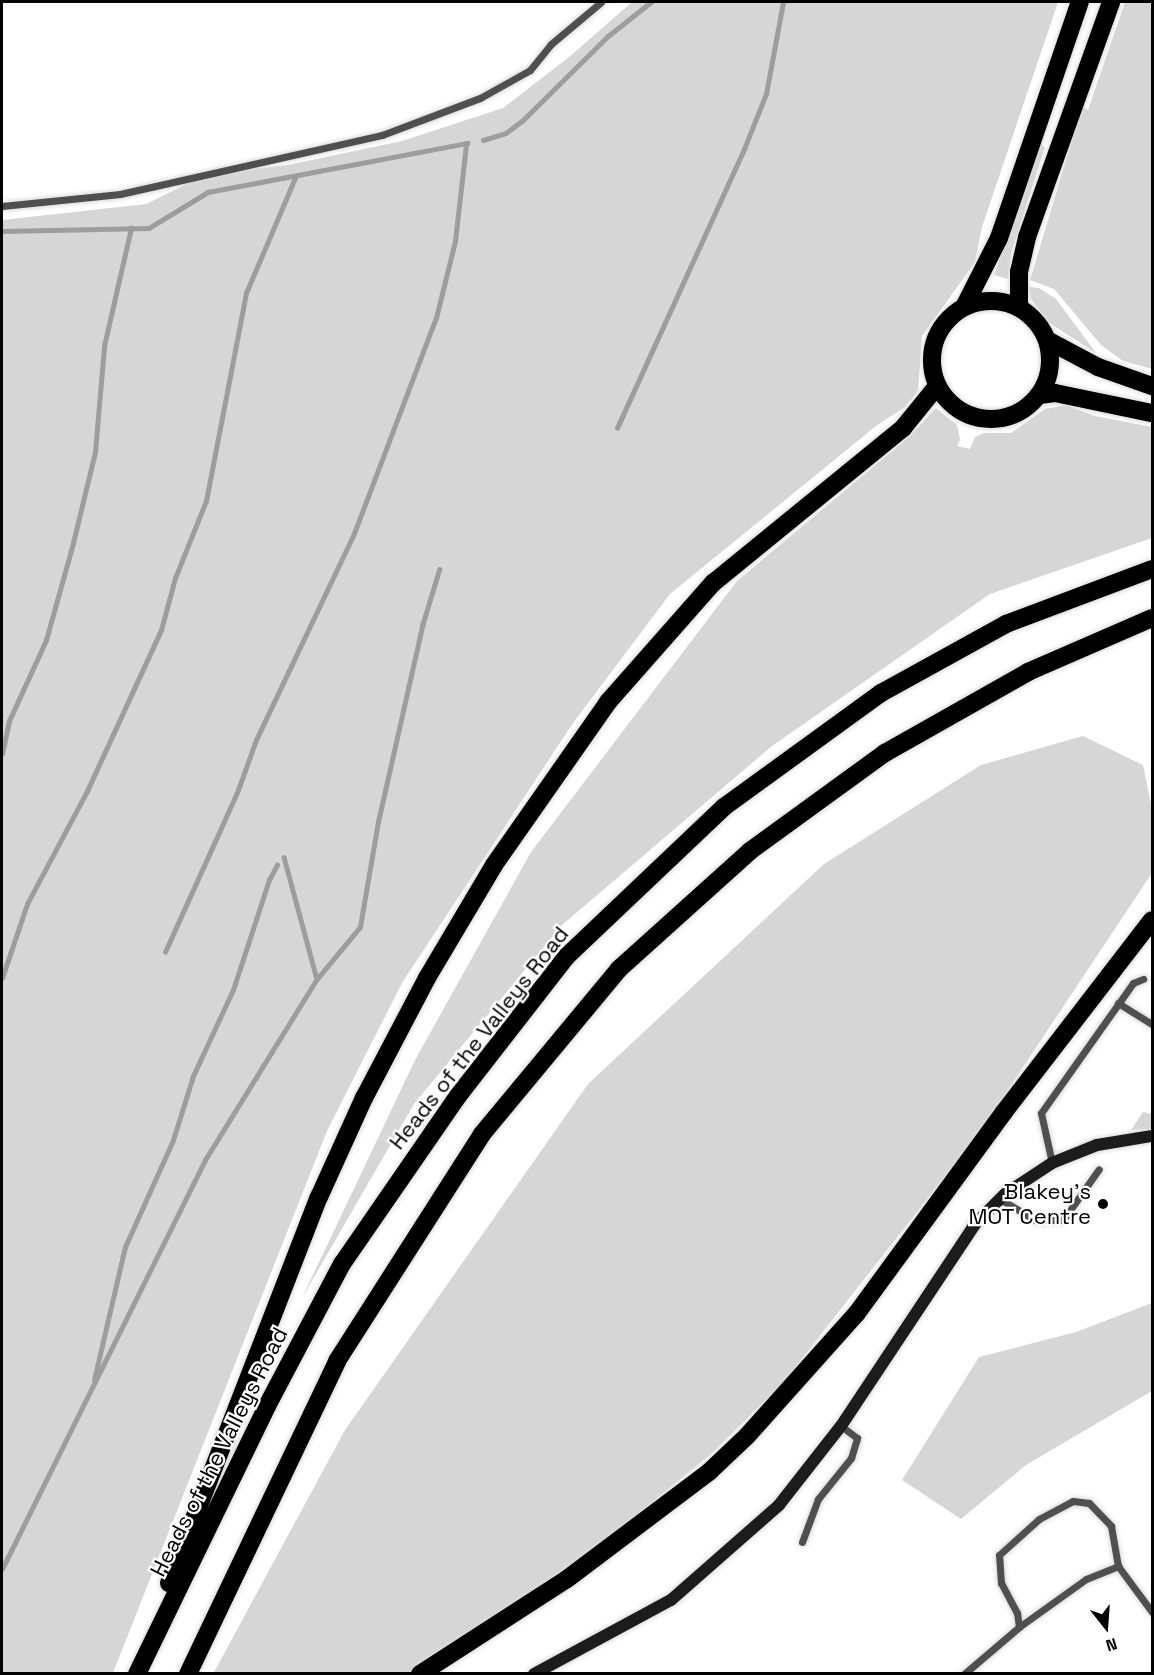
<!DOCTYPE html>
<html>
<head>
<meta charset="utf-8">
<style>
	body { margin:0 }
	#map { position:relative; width:1154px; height:1675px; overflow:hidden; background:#fff; font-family:"Space Grotesk",sans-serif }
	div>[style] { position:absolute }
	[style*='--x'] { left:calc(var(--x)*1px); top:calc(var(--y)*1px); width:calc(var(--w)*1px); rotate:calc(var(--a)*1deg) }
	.green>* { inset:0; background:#d6d6d6 }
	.stream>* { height:4.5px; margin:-2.25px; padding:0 2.25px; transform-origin:2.25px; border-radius:2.25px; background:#9d9d9d }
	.roads { filter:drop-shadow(0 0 2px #dbdbdb) drop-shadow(0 0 2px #dbdbdb) }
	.lane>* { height:7px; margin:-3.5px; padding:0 3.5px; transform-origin:3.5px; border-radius:3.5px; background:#4f4f4f }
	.secondary>* { height:12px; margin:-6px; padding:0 6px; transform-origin:6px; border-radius:6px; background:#1c1c1c }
	.highway>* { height:18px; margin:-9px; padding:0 9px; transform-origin:9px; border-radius:9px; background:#000 }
	.highway>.ring { margin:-9px; padding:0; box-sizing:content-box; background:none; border:18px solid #000; border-radius:50% }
	.dots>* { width:16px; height:16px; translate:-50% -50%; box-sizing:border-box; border:3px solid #fff; border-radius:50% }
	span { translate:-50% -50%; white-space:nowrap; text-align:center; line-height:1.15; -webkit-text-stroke:4.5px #fff; paint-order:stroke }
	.street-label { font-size:22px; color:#000 }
	.poi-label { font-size:22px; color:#000 }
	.right { translate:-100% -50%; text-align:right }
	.frame { position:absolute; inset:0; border:3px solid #000; pointer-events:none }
	.north { position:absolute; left:1076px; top:1597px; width:60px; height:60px; -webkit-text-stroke:4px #fff; paint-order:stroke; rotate:163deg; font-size:16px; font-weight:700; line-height:24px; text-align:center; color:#000 }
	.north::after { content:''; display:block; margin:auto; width:21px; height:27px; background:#000; clip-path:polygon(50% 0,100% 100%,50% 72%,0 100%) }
</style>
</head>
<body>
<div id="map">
	<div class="green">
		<div style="clip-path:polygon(632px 2px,1058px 2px,982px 227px,975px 262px,922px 336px,918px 391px,905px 407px,876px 426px,670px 594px,573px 723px,402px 983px,327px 1131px,113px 1673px,2px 1673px,2px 220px,146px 204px,205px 175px,288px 165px,402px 141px,503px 108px,569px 57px)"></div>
		<div style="clip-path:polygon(1125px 2px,1152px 2px,1152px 369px,1123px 361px,1101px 345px,1054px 289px,1030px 280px,1082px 107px,1088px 110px)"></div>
		<div style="clip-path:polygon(1041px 145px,1045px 147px,1011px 253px,1008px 279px,994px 275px)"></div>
		<div style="clip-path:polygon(1029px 287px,1039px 288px,1056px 299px,1096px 353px,1048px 322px,1031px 299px)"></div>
		<div style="clip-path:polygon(1066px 405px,1095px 416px,1152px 427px,1152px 538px,990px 594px,772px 746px,562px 925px,414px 1104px,302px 1298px,415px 1060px,531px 852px,737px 581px,909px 437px,936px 408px,957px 425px,960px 440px,957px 446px,970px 449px,975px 437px,984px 433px,1011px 433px,1045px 409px)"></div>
		<div style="clip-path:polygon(1083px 736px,1143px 765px,1152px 809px,1152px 873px,982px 1129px,782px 1384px,710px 1455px,598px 1546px,409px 1673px,213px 1674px,345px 1430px,588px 1084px,824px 864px,981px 765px)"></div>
		<div style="clip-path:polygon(1143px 1112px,1152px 1114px,1152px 1129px,1131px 1130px)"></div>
		<div style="clip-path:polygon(1152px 1303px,1152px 1391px,1026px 1465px,961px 1519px,902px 1480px,979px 1357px,1076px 1332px)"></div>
	</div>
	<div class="stream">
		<div style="--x:483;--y:140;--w:24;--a:-17"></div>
		<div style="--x:506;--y:133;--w:20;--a:-37"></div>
		<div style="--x:522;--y:121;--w:121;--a:-44.7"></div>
		<div style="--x:608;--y:36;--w:55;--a:-38.3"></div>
		<div style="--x:2;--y:231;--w:147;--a:-1.2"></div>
		<div style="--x:149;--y:228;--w:69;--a:-31.4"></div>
		<div style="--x:208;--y:192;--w:264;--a:-10.7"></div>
		<div style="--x:617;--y:428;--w:307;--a:-65.5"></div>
		<div style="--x:744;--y:149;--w:59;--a:-68.2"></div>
		<div style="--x:766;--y:94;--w:94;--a:-79.5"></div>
		<div style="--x:2;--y:754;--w:34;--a:-78"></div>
		<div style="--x:9;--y:721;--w:89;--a:-65.4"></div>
		<div style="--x:46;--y:640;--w:101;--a:-74.4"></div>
		<div style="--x:73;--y:543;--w:94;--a:-76.4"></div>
		<div style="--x:95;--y:452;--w:106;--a:-85.1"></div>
		<div style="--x:104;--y:346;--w:121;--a:-77.1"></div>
		<div style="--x:284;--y:857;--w:126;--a:74.9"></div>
		<div style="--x:165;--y:952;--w:178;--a:-65.7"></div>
		<div style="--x:238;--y:790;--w:53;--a:-70.2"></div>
		<div style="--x:256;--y:740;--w:226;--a:-64.6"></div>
		<div style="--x:353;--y:536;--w:233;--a:-69.2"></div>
		<div style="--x:436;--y:318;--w:79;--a:-76.1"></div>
		<div style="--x:455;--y:241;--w:98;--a:-83.5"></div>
		<div style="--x:2;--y:978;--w:78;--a:-71.3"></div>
		<div style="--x:27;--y:904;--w:128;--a:-62"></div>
		<div style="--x:87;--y:791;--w:177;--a:-65.3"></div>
		<div style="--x:161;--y:630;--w:54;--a:-74.9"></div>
		<div style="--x:175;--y:578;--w:83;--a:-68.1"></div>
		<div style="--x:206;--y:501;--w:212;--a:-79.1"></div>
		<div style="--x:246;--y:293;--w:127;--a:-66.9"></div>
		<div style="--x:94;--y:1380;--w:137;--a:-76.9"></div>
		<div style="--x:125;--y:1247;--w:117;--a:-65.8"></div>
		<div style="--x:173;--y:1140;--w:67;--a:-72.6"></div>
		<div style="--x:193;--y:1076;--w:95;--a:-65.1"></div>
		<div style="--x:233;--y:990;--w:116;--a:-71.9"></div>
		<div style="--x:269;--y:880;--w:17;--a:-62"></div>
		<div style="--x:2;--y:1569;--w:457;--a:-63.6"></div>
		<div style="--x:205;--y:1160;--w:213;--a:-58.3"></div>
		<div style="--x:317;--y:979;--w:67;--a:-50.4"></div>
		<div style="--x:360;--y:927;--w:107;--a:-80.3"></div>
		<div style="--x:378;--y:822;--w:201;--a:-77.3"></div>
		<div style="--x:422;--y:626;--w:59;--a:-73.1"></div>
	</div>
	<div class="roads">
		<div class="lane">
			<div style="--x:2;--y:206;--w:119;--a:-5.8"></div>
			<div style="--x:120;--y:194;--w:269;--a:-12.7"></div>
			<div style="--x:382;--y:135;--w:105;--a:-20.7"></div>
			<div style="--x:480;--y:98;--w:57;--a:-29.2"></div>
			<div style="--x:530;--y:70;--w:33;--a:-51"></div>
			<div style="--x:551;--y:44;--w:65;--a:-40"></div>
			<div style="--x:1118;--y:1003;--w:40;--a:32"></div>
			<div style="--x:1052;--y:1163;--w:51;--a:-102.4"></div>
			<div style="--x:1041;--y:1113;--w:159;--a:-54.7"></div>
			<div style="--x:1133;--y:983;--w:11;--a:-22"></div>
			<div style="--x:1000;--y:1199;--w:41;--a:31"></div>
			<div style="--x:1035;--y:1220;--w:28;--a:0"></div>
			<div style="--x:1063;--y:1220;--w:62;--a:-54.8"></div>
			<div style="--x:802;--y:1542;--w:46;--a:-69.6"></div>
			<div style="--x:818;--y:1499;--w:53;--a:-51.2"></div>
			<div style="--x:851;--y:1458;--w:21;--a:-73"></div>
			<div style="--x:857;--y:1438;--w:20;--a:-143"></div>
			<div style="--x:1019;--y:1627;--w:82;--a:-35.6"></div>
			<div style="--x:1086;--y:1579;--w:35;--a:-22"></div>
			<div style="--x:964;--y:1674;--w:72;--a:-40.5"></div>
			<div style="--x:1019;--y:1627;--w:14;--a:-98"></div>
			<div style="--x:1017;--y:1613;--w:34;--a:-118"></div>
			<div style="--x:1001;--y:1583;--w:28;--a:-94"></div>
			<div style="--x:999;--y:1555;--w:54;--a:-42"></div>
			<div style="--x:1039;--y:1519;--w:38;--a:-28"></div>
			<div style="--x:1073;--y:1501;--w:16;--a:7"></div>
			<div style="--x:1089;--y:1503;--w:32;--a:46"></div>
			<div style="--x:1111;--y:1526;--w:41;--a:80.1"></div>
			<div style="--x:1118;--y:1566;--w:57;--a:53.5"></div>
		</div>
		<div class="secondary">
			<div style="--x:534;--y:1674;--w:156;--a:-28.4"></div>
			<div style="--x:671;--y:1600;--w:144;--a:-41.3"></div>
			<div style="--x:779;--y:1505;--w:100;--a:-51.9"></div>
			<div style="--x:841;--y:1426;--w:242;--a:-56.4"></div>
			<div style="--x:975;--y:1224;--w:42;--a:-45"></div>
			<div style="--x:1005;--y:1194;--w:56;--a:-33.4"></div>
			<div style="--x:1052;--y:1163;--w:48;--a:-21.8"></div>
			<div style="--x:1097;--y:1145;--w:56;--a:-9.3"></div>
		</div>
		<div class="highway">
			<div class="ring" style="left:932px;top:301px;width:100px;height:100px"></div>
			<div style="--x:964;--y:307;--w:77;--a:-63.1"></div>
			<div style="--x:999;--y:238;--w:250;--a:-71.1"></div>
			<div style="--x:1019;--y:308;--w:36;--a:-90"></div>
			<div style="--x:1019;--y:272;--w:36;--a:-77"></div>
			<div style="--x:1027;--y:237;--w:250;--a:-70.3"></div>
			<div style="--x:1047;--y:340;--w:58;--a:27.9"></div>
			<div style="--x:1098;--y:367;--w:57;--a:19.4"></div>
			<div style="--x:1039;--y:395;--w:16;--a:-7"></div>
			<div style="--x:1055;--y:393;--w:99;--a:11.7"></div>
			<div style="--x:169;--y:1583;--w:414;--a:-68.8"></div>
			<div style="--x:319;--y:1197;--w:109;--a:-65.6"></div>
			<div style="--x:364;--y:1098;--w:136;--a:-62.3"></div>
			<div style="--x:427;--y:978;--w:131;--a:-59.3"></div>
			<div style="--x:494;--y:865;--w:199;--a:-55"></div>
			<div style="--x:608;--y:702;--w:159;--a:-48.6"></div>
			<div style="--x:713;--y:583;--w:245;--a:-39.2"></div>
			<div style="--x:903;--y:428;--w:54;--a:-51"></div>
			<div style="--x:137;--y:1674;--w:298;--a:-64.1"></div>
			<div style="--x:267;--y:1406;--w:161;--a:-62.2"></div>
			<div style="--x:342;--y:1264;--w:204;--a:-55.4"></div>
			<div style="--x:458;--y:1096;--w:177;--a:-52.1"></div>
			<div style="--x:567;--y:956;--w:216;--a:-43.5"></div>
			<div style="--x:724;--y:807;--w:194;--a:-36"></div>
			<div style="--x:881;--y:693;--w:143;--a:-28.9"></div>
			<div style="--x:1006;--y:624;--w:156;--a:-20.6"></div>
			<div style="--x:188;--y:1674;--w:347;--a:-64.5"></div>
			<div style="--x:337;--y:1361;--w:269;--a:-57.4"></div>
			<div style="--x:482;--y:1134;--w:214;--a:-50.3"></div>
			<div style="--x:619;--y:969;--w:176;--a:-42"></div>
			<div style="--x:750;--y:851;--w:167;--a:-36"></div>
			<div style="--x:885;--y:753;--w:164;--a:-29.5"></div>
			<div style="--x:1028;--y:672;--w:135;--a:-23.5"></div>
			<div style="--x:420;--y:1674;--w:175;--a:-32.9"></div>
			<div style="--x:567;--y:1579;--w:178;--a:-37"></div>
			<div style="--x:709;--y:1472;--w:52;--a:-43.5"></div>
			<div style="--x:747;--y:1436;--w:165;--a:-48.2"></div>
			<div style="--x:857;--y:1313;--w:249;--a:-53.8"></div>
			<div style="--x:1004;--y:1112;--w:242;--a:-52.4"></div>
		</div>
	</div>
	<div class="dots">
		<div style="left:1103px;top:1204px;background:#000"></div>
	</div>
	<div class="street-label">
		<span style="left:479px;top:1038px;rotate:-52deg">Heads of the Valleys Road</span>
		<span style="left:219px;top:1452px;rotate:-63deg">Heads of the Valleys Road</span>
	</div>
	<div class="poi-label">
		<span class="right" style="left:1091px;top:1204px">Blakey's<br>MOT Centre</span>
	</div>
	<div class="frame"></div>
	<div class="north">N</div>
</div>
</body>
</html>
